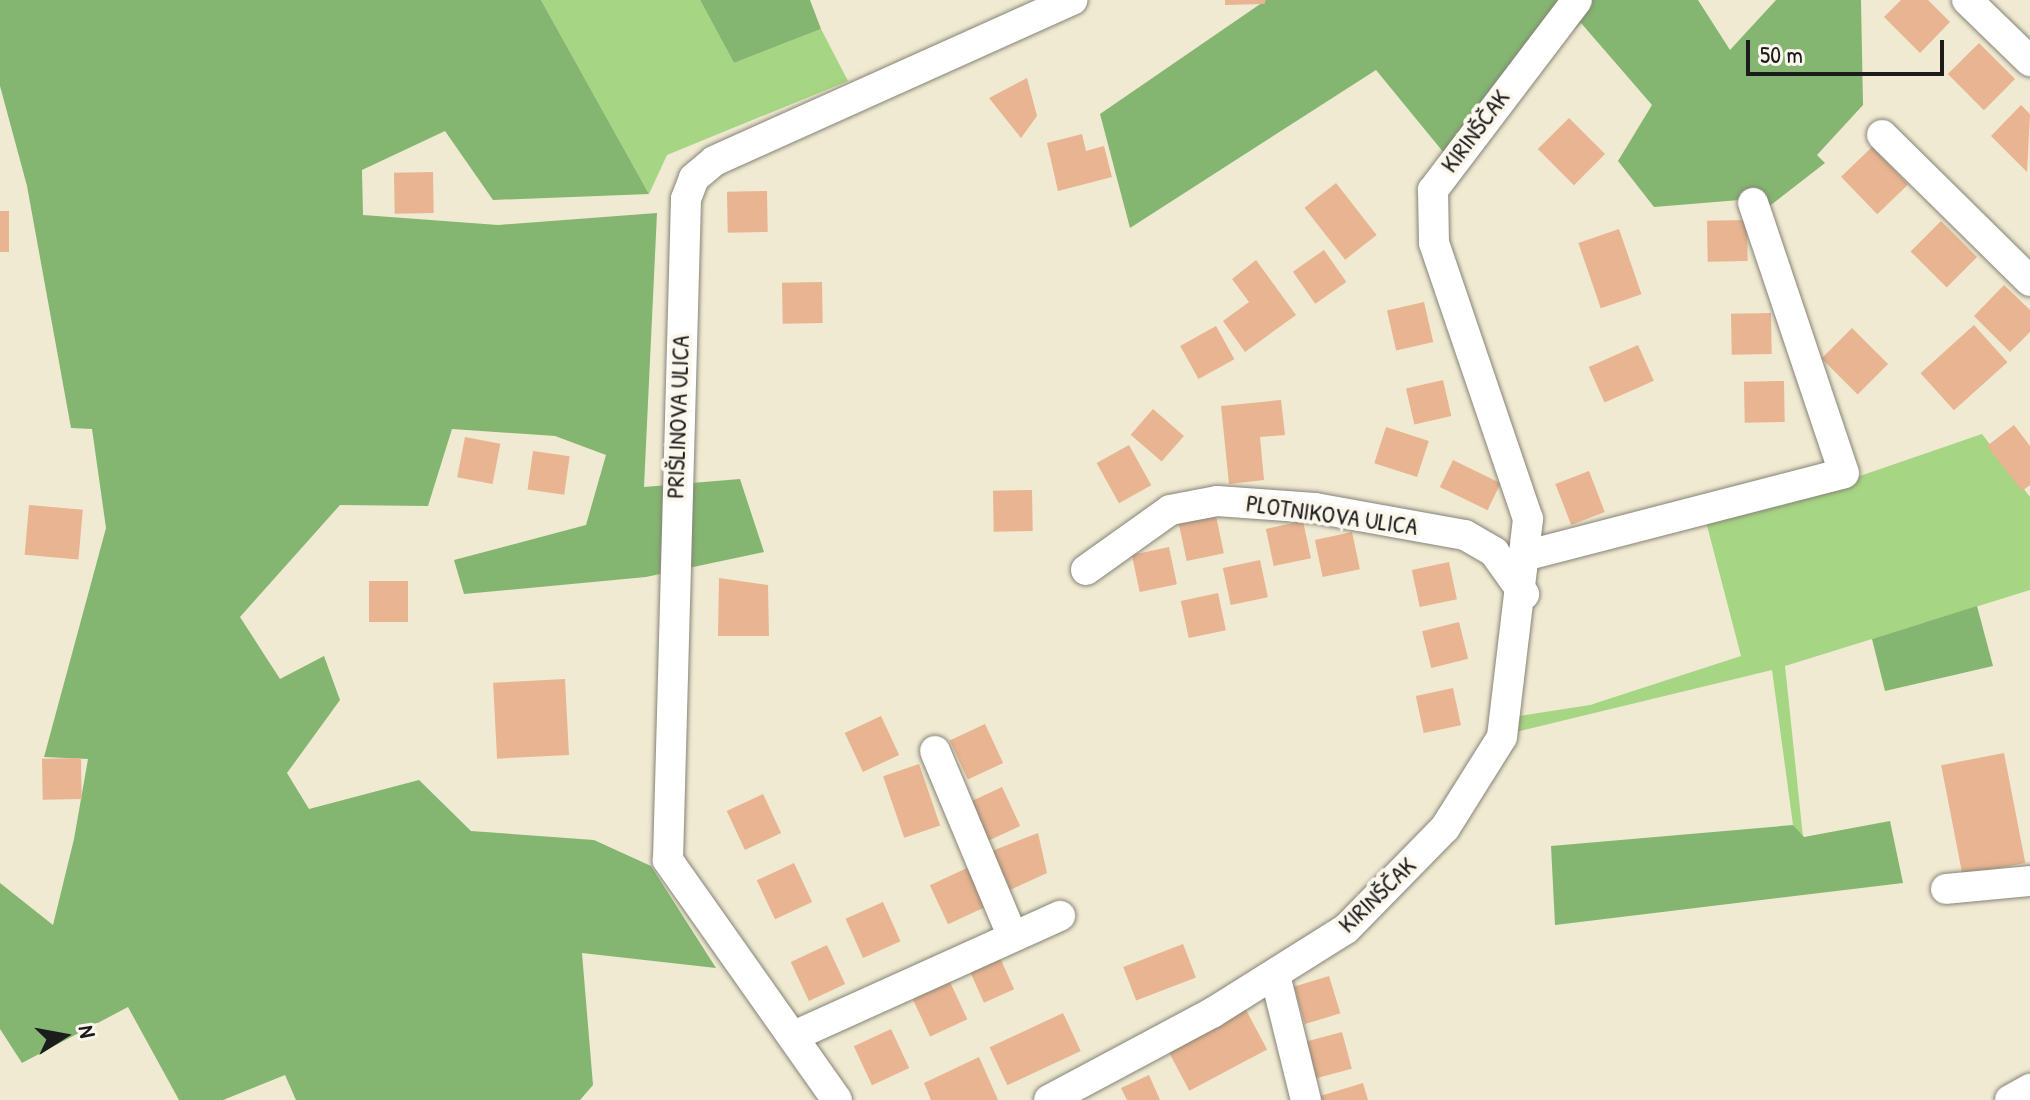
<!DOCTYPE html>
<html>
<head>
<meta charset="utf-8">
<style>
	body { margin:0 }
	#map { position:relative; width:2030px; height:1100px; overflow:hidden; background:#f0ead2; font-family:"Patrick Hand",sans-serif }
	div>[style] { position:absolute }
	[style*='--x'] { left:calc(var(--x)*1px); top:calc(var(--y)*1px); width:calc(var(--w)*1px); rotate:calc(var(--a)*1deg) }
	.green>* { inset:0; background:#a6d583 }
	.forest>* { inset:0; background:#84b671 }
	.building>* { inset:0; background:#e8b491; transform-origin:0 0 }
	.roads { filter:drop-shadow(0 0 2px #868377) drop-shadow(0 0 2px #868377) }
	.minor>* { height:30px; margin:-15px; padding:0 15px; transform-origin:15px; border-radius:15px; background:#fff }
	span { translate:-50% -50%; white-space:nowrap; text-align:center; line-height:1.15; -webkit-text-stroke:8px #fbf7ec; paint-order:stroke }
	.street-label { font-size:24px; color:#1c1c1c }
	.north { position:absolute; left:24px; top:996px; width:80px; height:80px; -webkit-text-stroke:6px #fbf7ec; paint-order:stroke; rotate:79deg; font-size:22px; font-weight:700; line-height:32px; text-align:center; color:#1c1c1c }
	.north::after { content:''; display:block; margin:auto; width:28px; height:36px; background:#1c1c1c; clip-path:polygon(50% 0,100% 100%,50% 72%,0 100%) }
	.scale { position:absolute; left:1746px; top:40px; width:198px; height:36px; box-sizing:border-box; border:4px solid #1c1c1c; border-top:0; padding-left:10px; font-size:24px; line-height:28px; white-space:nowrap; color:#1c1c1c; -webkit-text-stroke:6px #fbf7ec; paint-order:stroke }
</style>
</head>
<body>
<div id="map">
	<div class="green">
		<div style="clip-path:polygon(541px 0,700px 0,734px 63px,821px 29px,848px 81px,667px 155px,649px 194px)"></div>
		<div style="clip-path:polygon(1982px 434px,2030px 497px,2030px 590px,1785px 666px,1803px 837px,1793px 825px,1772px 670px,1516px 732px,1519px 716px,1590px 705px,1741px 656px,1704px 514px,1857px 477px)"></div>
	</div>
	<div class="forest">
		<div style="clip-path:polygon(0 0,541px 0,649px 194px,493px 200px,445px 131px,362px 170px,363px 215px,498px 225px,657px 213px,644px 487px,740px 479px,764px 552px,646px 577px,464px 594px,454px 560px,586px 525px,606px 455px,555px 436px,452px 429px,428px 506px,340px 505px,240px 617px,280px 679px,324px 656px,340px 700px,287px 773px,309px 809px,419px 780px,471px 831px,594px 840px,651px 866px,716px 968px,582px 953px,593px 1085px,580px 1100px,296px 1100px,285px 1075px,223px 1100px,179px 1100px,128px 1007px,22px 1063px,0 1029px,0 883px,53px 925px,74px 839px,88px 759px,44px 757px,106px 528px,92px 429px,71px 428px,27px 186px,0 86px)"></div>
		<div style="clip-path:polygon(700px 0,810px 0,821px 29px,734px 63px)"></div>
		<div style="clip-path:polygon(1266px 0,1698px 0,1730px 50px,1776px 0,1861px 0,1863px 105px,1817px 155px,1825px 163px,1767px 208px,1752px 199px,1654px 207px,1618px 161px,1652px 105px,1581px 23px,1444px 153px,1376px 70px,1130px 228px,1100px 114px)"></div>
		<div style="clip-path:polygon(1977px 606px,1993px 666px,1885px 691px,1872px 639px)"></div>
		<div style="clip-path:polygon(1890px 821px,1903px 883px,1555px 925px,1551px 846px,1793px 825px,1804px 837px)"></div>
	</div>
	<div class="building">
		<div style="clip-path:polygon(1225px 0,1265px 0,1265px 4px,1225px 5px)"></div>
		<div style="clip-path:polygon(1901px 0,1928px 0,1950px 22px,1920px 53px,1884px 17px)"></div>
		<div style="left:1979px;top:43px;width:51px;height:44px;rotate:45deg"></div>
		<div style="clip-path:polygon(1027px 78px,1037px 116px,1021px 138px,989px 98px)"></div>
		<div style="clip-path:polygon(2021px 105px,2030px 114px,2027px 172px,1991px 136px)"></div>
		<div style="left:1569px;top:118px;width:51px;height:44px;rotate:45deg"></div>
		<div style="clip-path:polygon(1082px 134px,1086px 151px,1104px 146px,1112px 177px,1058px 191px,1047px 143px)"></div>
		<div style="left:1872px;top:147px;width:52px;height:43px;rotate:46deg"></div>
		<div style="left:433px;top:172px;width:41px;height:39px;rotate:89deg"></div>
		<div style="left:1336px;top:183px;width:66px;height:40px;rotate:52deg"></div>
		<div style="left:767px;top:191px;width:41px;height:40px;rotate:89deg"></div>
		<div style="left:0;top:211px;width:9px;height:41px"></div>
		<div style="left:1747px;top:220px;width:41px;height:40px;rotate:89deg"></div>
		<div style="left:1941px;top:221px;width:51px;height:43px;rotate:45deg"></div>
		<div style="left:1619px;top:229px;width:69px;height:43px;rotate:71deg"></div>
		<div style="left:1324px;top:250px;width:39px;height:38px;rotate:55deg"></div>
		<div style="clip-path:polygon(1256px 260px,1296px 315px,1245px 352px,1223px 321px,1249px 302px,1232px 279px)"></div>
		<div style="left:822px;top:282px;width:41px;height:40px;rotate:89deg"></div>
		<div style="clip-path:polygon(2004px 285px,2030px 310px,2030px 332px,2010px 352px,1974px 316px)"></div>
		<div style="left:1424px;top:302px;width:41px;height:38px;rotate:77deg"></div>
		<div style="left:1771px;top:313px;width:41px;height:40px;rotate:89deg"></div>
		<div style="left:1974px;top:325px;width:50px;height:72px;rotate:48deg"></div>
		<div style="left:1216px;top:326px;width:38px;height:41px;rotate:61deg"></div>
		<div style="left:1852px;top:328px;width:51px;height:43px;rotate:45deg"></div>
		<div style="left:1638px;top:345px;width:39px;height:54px;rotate:66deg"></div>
		<div style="left:1443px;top:380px;width:37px;height:38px;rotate:77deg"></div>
		<div style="left:1784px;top:381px;width:41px;height:40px;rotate:89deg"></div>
		<div style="clip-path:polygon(1281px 400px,1285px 435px,1260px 437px,1264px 480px,1229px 484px,1221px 406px)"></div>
		<div style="left:1153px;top:409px;width:41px;height:34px;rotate:41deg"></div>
		<div style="clip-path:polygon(2014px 425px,2030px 446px,2030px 485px,2022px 491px,1987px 446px)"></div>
		<div style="left:1386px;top:427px;width:45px;height:38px;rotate:18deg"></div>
		<div style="left:465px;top:437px;width:36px;height:41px;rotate:11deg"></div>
		<div style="left:1129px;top:445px;width:46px;height:37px;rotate:61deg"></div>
		<div style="left:533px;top:451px;width:37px;height:39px;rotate:8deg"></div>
		<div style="left:1453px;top:460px;width:53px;height:30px;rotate:26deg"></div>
		<div style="left:1589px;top:471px;width:44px;height:36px;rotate:69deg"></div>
		<div style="left:1032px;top:490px;width:41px;height:39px;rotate:89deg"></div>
		<div style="left:29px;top:505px;width:54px;height:50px;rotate:5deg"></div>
		<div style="left:1216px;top:516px;width:38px;height:38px;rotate:78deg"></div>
		<div style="left:1303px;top:521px;width:38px;height:38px;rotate:78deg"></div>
		<div style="left:1352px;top:532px;width:38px;height:38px;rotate:78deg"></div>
		<div style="left:1169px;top:547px;width:38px;height:38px;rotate:78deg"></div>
		<div style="left:1260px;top:560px;width:38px;height:38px;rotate:78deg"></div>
		<div style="left:1449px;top:562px;width:38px;height:38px;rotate:78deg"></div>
		<div style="clip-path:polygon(719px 578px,768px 585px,769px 636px,718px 636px)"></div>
		<div style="left:369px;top:581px;width:39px;height:41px"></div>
		<div style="left:1218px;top:593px;width:38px;height:38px;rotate:78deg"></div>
		<div style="left:1459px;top:622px;width:38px;height:38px;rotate:76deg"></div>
		<div style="left:565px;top:679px;width:76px;height:72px;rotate:87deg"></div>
		<div style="left:1453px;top:688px;width:38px;height:38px;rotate:78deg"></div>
		<div style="left:881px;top:716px;width:43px;height:40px;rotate:65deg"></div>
		<div style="left:985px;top:724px;width:43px;height:39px;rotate:65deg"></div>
		<div style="left:2004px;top:753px;width:112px;height:64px;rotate:79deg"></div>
		<div style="left:81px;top:758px;width:41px;height:39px;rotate:89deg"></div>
		<div style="left:919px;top:764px;width:65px;height:38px;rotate:71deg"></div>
		<div style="left:1002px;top:787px;width:43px;height:41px;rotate:65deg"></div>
		<div style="left:763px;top:794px;width:43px;height:40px;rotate:65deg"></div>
		<div style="clip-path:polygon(1038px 833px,1047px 873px,1010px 890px,992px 851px)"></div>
		<div style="left:794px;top:863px;width:43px;height:41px;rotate:65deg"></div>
		<div style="left:967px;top:868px;width:43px;height:41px;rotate:65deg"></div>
		<div style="left:883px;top:902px;width:43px;height:41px;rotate:66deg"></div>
		<div style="left:1183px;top:944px;width:36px;height:64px;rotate:69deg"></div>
		<div style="left:827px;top:945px;width:43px;height:40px;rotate:65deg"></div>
		<div style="left:997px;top:951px;width:42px;height:33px;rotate:66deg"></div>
		<div style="left:1329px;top:976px;width:39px;height:37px;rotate:73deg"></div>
		<div style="left:950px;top:982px;width:41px;height:41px;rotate:65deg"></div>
		<div style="left:1245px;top:1008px;width:47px;height:88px;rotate:62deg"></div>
		<div style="left:1063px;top:1013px;width:42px;height:81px;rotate:65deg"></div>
		<div style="left:891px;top:1029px;width:43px;height:41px;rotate:65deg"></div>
		<div style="left:1342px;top:1032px;width:38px;height:39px;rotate:75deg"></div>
		<div style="clip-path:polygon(979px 1057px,998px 1100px,931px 1100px,924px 1083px)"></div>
		<div style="clip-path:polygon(1149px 1075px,1160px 1100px,1127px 1100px,1121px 1088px)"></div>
		<div style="clip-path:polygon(1363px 1083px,1368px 1100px,1321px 1100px,1320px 1096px)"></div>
	</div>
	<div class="roads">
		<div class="minor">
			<div style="--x:1967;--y:0;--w:88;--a:44.1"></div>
			<div style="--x:1882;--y:135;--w:208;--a:44.6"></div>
			<div style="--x:1528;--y:555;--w:326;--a:-14.5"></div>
			<div style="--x:1844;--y:473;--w:285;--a:-108.6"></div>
			<div style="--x:1086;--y:570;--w:103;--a:-35.5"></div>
			<div style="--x:1170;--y:510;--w:48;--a:-10.8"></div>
			<div style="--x:1217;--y:501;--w:98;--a:4.1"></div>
			<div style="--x:1315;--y:508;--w:152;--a:10.2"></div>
			<div style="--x:1465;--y:535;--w:34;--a:30"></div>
			<div style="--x:1494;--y:552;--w:52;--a:54.5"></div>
			<div style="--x:935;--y:751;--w:199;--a:67.3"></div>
			<div style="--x:1946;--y:889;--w:84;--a:-5.4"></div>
			<div style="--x:1275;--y:975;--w:129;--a:76.1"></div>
			<div style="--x:794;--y:1036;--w:292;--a:-24.3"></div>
			<div style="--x:837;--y:1100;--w:294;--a:-125.2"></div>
			<div style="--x:668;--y:860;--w:661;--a:-88.44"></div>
			<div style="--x:686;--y:199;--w:22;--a:-69"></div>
			<div style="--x:694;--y:178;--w:26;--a:-40"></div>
			<div style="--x:714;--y:161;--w:393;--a:-24.2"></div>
			<div style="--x:1049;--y:1100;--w:185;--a:-28.1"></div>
			<div style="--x:1212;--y:1013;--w:158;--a:-32.1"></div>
			<div style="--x:1346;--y:929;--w:141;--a:-45.6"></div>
			<div style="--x:1445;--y:828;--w:107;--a:-57.9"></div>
			<div style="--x:1502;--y:737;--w:220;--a:-83.2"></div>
			<div style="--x:1528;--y:519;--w:292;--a:-108.8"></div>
			<div style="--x:1434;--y:243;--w:53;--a:-91.1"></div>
			<div style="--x:1433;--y:190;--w:238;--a:-52.8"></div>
			<div style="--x:2010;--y:1100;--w:23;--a:-29"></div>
		</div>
	</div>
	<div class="street-label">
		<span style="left:1475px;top:131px;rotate:-53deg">KIRINŠČAK</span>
		<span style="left:678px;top:417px;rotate:-88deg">PRIŠLINOVA ULICA</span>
		<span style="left:1332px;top:515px;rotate:8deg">PLOTNIKOVA ULICA</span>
		<span style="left:1377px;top:895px;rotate:-44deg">KIRINŠČAK</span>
	</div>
	<div class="north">N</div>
	<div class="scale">50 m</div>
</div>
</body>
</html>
